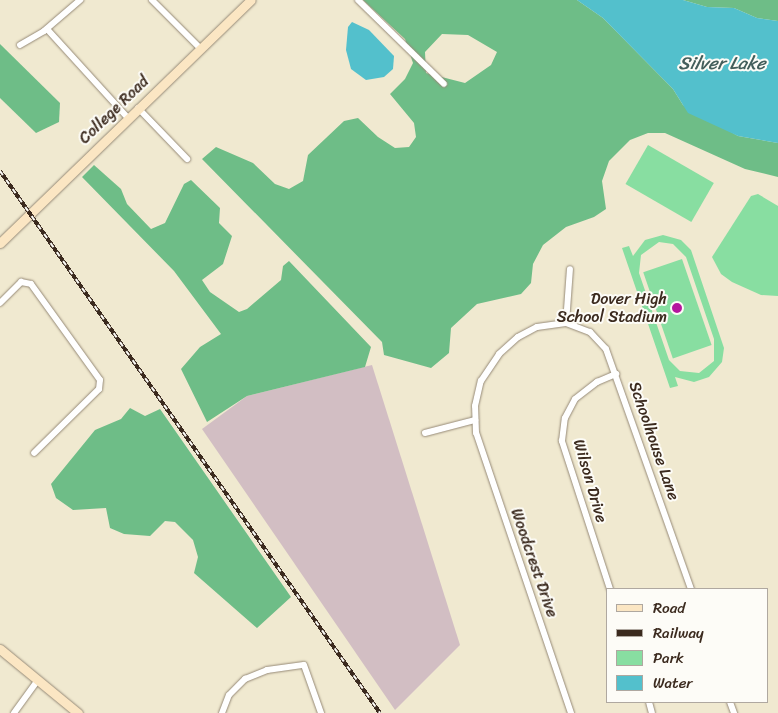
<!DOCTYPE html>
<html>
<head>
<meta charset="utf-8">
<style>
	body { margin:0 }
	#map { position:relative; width:778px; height:713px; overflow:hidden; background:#f0e9d0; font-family:Sriracha,sans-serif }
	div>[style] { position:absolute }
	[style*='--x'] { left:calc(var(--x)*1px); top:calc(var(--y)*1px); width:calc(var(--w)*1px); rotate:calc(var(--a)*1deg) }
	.industrial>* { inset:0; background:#d2bec3 }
	.green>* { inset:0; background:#88dea1; transform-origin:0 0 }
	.forest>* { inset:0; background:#6ebd87 }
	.water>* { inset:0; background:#53c0cc }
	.roads { filter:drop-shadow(0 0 1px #968a77) drop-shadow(0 0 1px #968a77) }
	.street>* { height:6px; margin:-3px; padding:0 3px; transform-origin:3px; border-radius:3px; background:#fff }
	.secondary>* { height:9px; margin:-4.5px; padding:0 4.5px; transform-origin:4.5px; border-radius:4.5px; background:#fbe6c3 }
	.rail>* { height:4px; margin-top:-2px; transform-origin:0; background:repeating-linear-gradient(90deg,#fdfcf7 0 5.5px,#3b2a1e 0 11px); box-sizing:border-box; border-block:1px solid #3b2a1e }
	.dots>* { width:14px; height:14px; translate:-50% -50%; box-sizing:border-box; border:2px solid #fdfcf7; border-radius:50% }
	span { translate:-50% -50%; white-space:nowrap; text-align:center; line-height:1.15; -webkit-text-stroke:4px #fdfcf7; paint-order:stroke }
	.street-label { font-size:16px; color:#3b2a1e }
	.poi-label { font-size:16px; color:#3b2a1e }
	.right { translate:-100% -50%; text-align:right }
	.water-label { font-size:18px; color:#435e5b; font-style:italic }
	.legend { position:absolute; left:606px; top:588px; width:162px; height:115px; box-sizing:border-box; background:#fdfcf7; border:1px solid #afa8a0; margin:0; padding:6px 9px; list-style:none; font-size:15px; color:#3b2a1e }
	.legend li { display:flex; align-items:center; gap:10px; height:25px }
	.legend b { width:25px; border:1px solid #afa8a0 }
</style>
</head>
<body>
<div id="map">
	<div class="industrial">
		<div style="clip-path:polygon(372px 365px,460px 645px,395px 710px,202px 429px,247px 396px)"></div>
	</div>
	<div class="green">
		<div style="left:648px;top:145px;width:76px;height:45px;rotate:30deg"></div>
		<div style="clip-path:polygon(758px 194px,778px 206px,778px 296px,761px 295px,732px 282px,721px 274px,712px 257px,751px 196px)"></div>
		<div style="clip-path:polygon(evenodd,663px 235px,681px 240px,691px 250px,724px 348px,722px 362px,709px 377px,694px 382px,675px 377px,678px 386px,670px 388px,622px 248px,629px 246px,633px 256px,645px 240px,663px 235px,659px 242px,673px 244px,686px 257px,714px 339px,714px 361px,699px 373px,680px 371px,669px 360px,639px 273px,641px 255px,659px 242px)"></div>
		<div style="left:682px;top:259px;width:91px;height:41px;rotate:71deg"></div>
	</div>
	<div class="forest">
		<div style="clip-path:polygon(evenodd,363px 0,577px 0,603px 18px,673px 89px,683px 105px,738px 136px,778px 143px,778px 177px,745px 169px,665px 133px,648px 133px,630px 140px,609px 161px,602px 181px,606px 209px,594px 217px,566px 227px,543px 245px,533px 264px,531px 283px,521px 294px,477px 304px,451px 328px,449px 353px,431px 368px,384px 355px,382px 342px,202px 159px,216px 147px,253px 163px,275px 184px,289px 189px,303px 181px,308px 155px,344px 121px,358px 118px,378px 137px,395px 148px,409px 147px,416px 137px,414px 123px,390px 94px,405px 79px,413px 63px,405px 39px,363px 0,442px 34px,468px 35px,497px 52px,491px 65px,465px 83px,426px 73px,425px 52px,442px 34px)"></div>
		<div style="clip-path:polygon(683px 0,778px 0,778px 21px,757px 18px,734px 8px,707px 7px)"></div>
		<div style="clip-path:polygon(0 44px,60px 103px,59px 122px,36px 133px,0 98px)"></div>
		<div style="clip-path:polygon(94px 165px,121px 189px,127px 204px,151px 229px,165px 223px,184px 184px,191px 180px,220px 208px,219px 223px,232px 236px,223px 264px,202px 280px,210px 292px,239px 312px,247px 309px,281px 280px,283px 266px,289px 261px,371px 347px,365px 367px,247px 396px,207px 422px,181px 369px,200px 347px,221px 334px,174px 271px,82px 177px)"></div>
		<div style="clip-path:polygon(130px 408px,145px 416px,160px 409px,291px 597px,257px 628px,194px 573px,198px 557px,193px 540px,175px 522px,165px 521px,150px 536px,124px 534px,110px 528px,106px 508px,73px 510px,56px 498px,51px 484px,95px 430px,121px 419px)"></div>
	</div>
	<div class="water">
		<div style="clip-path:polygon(577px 0,683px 0,707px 7px,734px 8px,757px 18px,778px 21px,778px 143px,738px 136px,688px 113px,673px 89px,603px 18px)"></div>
		<div style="clip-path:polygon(352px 22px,369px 30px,394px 56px,393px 69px,384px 77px,366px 80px,351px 69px,346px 50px,348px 27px)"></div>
	</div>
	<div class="roads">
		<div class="street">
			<div style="--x:152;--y:0;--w:69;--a:45"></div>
			<div style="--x:358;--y:0;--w:120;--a:44.3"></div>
			<div style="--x:47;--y:29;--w:120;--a:47.7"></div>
			<div style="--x:20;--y:45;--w:28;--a:-30"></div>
			<div style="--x:44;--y:31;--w:48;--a:-40.7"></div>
			<div style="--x:138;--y:108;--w:71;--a:46.1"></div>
			<div style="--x:0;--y:303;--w:30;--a:-45"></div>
			<div style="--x:21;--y:282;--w:10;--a:11"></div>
			<div style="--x:31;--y:284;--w:118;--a:54.3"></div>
			<div style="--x:100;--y:380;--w:9;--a:96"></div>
			<div style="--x:99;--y:389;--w:91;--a:135.4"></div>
			<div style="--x:566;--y:323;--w:54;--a:-85.8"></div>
			<div style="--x:425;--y:433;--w:52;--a:-14.6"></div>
			<div style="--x:610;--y:589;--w:156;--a:-108"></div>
			<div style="--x:562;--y:441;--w:23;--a:-83"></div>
			<div style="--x:565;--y:418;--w:21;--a:-62"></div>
			<div style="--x:575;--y:399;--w:28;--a:-38"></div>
			<div style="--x:597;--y:382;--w:21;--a:-23"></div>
			<div style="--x:649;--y:702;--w:11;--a:75"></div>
			<div style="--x:730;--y:702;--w:12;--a:70"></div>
			<div style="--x:14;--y:713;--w:41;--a:-54"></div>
			<div style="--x:222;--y:713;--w:19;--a:-69"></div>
			<div style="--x:229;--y:695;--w:23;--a:-45"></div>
			<div style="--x:245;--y:679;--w:24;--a:-22"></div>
			<div style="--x:267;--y:670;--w:37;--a:-8"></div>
			<div style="--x:304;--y:665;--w:51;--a:70.5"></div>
			<div style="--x:571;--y:713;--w:296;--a:-108.7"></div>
			<div style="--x:476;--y:433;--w:27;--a:-92"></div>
			<div style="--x:475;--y:406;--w:26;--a:-77"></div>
			<div style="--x:481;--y:381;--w:32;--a:-56"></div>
			<div style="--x:499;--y:354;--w:25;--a:-42"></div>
			<div style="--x:518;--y:337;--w:21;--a:-28"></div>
			<div style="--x:537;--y:327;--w:29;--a:-8"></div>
			<div style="--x:566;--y:323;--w:26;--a:21"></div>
			<div style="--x:590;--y:332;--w:23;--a:47"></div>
			<div style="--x:606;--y:349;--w:255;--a:70.5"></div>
		</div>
		<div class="secondary">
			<div style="--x:0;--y:243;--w:349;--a:-44.1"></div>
			<div style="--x:0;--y:649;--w:101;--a:39.4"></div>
		</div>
	</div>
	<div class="rail">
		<div style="--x:0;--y:171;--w:662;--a:54.97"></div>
	</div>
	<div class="dots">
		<div style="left:677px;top:308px;background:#b5179e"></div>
	</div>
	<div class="street-label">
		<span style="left:114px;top:110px;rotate:-44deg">College Road</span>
		<span style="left:654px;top:441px;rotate:71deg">Schoolhouse Lane</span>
		<span style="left:590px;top:481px;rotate:74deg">Wilson Drive</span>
		<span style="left:534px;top:563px;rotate:71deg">Woodcrest Drive</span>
	</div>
	<div class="poi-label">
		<span class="right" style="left:667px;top:308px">Dover High<br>School Stadium</span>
	</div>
	<div class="water-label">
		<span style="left:722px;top:63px">Silver Lake</span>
	</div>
	<ul class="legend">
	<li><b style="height:6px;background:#fbe6c3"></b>Road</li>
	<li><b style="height:6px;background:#3b2a1e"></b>Railway</li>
	<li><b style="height:14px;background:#88dea1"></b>Park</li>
	<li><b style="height:14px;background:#53c0cc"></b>Water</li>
	</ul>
</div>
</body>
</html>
